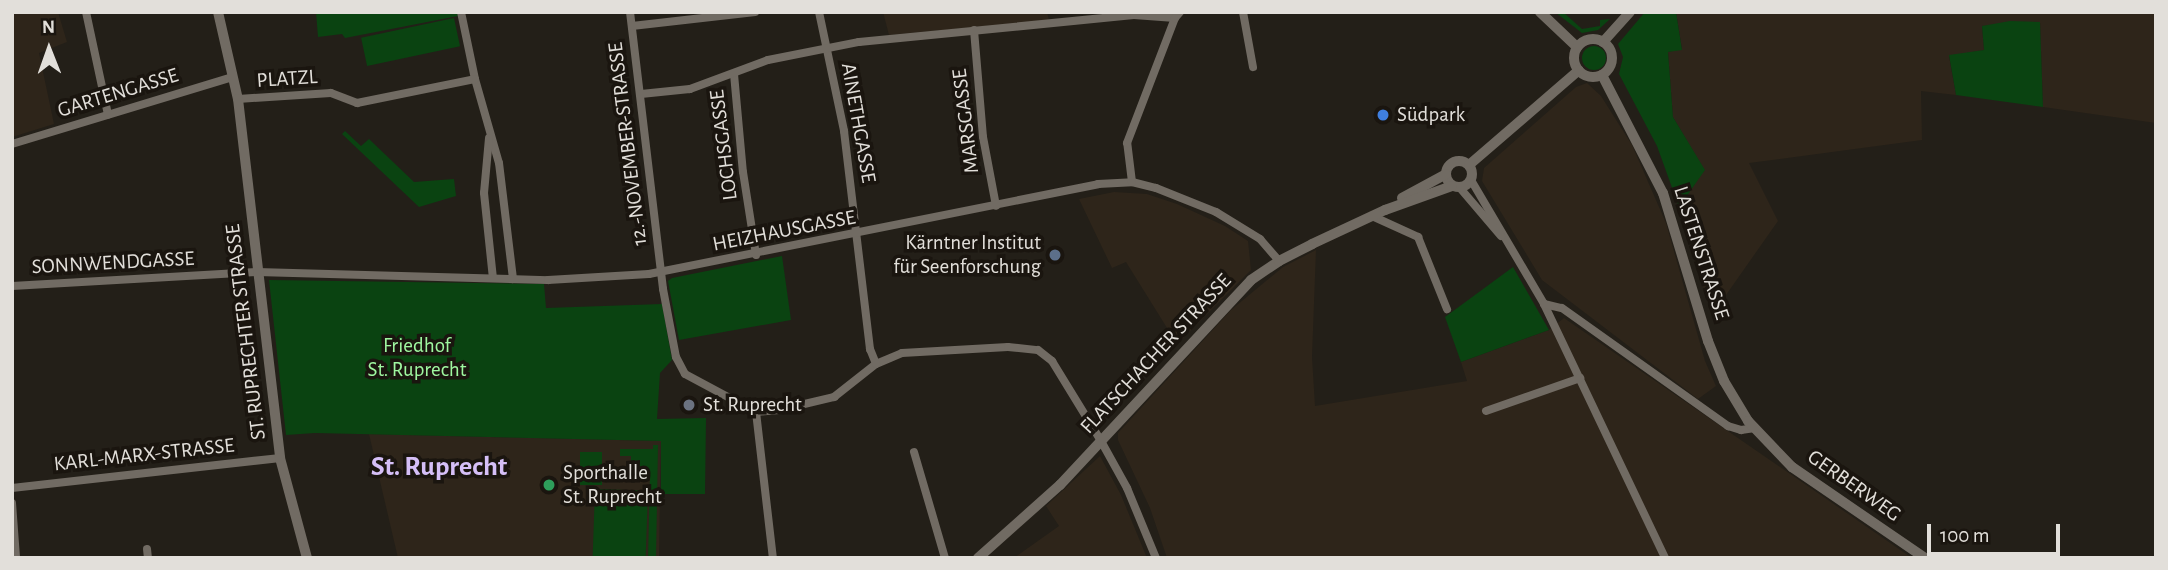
<!DOCTYPE html>
<html>
<head>
<meta charset="utf-8">
<style>
	body { margin:0 }
	#map { position:relative; width:2168px; height:570px; overflow:hidden; background:#231f18; font-family:"Alegreya Sans",sans-serif }
	div>[style] { position:absolute }
	[style*='--x'] { left:calc(var(--x)*1px); top:calc(var(--y)*1px); width:calc(var(--w)*1px); rotate:calc(var(--a)*1deg) }
	.built>* { inset:0; background:#2e251a }
	.green>* { inset:0; background:#0a4311; transform-origin:0 0 }
	.round { border-radius:50% }
	.minor>* { height:8px; margin:-4px; padding:0 4px; transform-origin:4px; border-radius:4px; background:#716b63 }
	.tertiary>* { height:10px; margin:-5px; padding:0 5px; transform-origin:5px; border-radius:5px; background:#716b63 }
	.tertiary>.ring { margin:-5px; padding:0; box-sizing:content-box; background:none; border:10px solid #716b63; border-radius:50% }
	.dots>* { width:19px; height:19px; translate:-50% -50%; box-sizing:border-box; border:4px solid #1a150f; border-radius:50% }
	span { translate:-50% -50%; white-space:nowrap; text-align:center; line-height:1.15; -webkit-text-stroke:7px #1a150f; paint-order:stroke }
	.street-label { font-size:21px; color:#e2dfda }
	.poi-label { font-size:21px; color:#e2dfda }
	.left { translate:0 -50%; text-align:left }
	.right { translate:-100% -50%; text-align:right }
	.park-label { font-size:21px; color:#9ff7a0 }
	.district-label { font-size:28px; color:#d5bff7; font-weight:700 }
	.frame { position:absolute; inset:0; border:14px solid #e2dfda; pointer-events:none }
	.north { position:absolute; left:14px; top:14px; width:70px; height:70px; -webkit-text-stroke:5px #1a150f; paint-order:stroke; rotate:359deg; font-size:19px; font-weight:700; line-height:28px; text-align:center; color:#e2dfda }
	.north::after { content:''; display:block; margin:auto; width:24px; height:32px; background:#e2dfda; clip-path:polygon(50% 0,100% 100%,50% 72%,0 100%) }
	.scale { position:absolute; left:1927px; top:524px; width:133px; height:32px; box-sizing:border-box; border:4px solid #e2dfda; border-top:0; padding-left:9px; font-size:21px; line-height:24px; white-space:nowrap; color:#e2dfda; -webkit-text-stroke:5px #1a150f; paint-order:stroke }
</style>
</head>
<body>
<div id="map">
	<div class="built">
		<div style="clip-path:polygon(12px 12px,58px 12px,67px 42px,39px 53px,54px 124px,12px 137px)"></div>
		<div style="clip-path:polygon(883px 12px,1047px 12px,1049px 20px,889px 35px)"></div>
		<div style="clip-path:polygon(1676px 12px,2156px 12px,2156px 123px,2043px 107px,2040px 22px,1982px 26px,1984px 50px,1949px 56px,1956px 95px,1921px 91px,1922px 140px,1749px 163px,1778px 221px,1712px 315px,1679px 207px,1704px 170px,1673px 117px,1668px 52px,1682px 49px)"></div>
		<div style="clip-path:polygon(1587px 83px,1601px 96px,1632px 145px,1666px 223px,1705px 361px,1716px 386px,1698px 399px,1542px 280px,1482px 181px,1484px 168px,1576px 87px)"></div>
		<div style="clip-path:polygon(1114px 192px,1147px 194px,1177px 204px,1225px 226px,1248px 241px,1251px 270px,1177px 344px,1126px 262px,1112px 268px,1079px 199px)"></div>
		<div style="clip-path:polygon(1316px 250px,1312px 357px,1315px 406px,1467px 381px,1461px 362px,1549px 330px,1564px 318px,1912px 558px,1167px 558px,1150px 508px,1118px 440px,1118px 433px,1231px 310px,1283px 267px)"></div>
		<div style="clip-path:polygon(369px 434px,661px 441px,659px 558px,398px 558px)"></div>
		<div style="clip-path:polygon(1100px 456px,1121px 495px,1147px 558px,1014px 558px,1059px 526px,1046px 506px)"></div>
	</div>
	<div class="green">
		<div style="clip-path:polygon(316px 12px,457px 12px,458px 16px,345px 38px,342px 34px,318px 37px)"></div>
		<div style="clip-path:polygon(1555px 12px,1563px 12px,1582px 29px,1600px 26px,1600px 20px,1610px 19px,1598px 30px,1582px 33px)"></div>
		<div style="clip-path:polygon(1645px 12px,1676px 12px,1682px 50px,1668px 52px,1673px 117px,1705px 170px,1679px 207px,1657px 146px,1619px 74px,1623px 57px,1618px 44px)"></div>
		<div style="left:454px;top:18px;width:29px;height:95px;rotate:78deg"></div>
		<div style="clip-path:polygon(2010px 21px,2040px 22px,2043px 107px,1956px 95px,1949px 55px,1984px 50px,1982px 26px)"></div>
		<div class="round" style="left:1582px;top:46px;width:24px;height:24px"></div>
		<div style="clip-path:polygon(345px 131px,361px 146px,369px 139px,414px 182px,454px 179px,456px 196px,419px 207px,342px 134px)"></div>
		<div style="clip-path:polygon(782px 256px,791px 320px,679px 340px,668px 281px,672px 278px)"></div>
		<div style="clip-path:polygon(1513px 267px,1549px 330px,1461px 362px,1445px 317px)"></div>
		<div style="clip-path:polygon(269px 280px,544px 284px,546px 308px,662px 304px,672px 360px,660px 373px,657px 419px,706px 418px,705px 494px,661px 494px,661px 441px,315px 433px,286px 435px)"></div>
		<div style="clip-path:polygon(653px 445px,658px 445px,656px 558px,648px 558px,650px 476px,638px 475px,631px 468px,631px 456px,620px 456px,620px 449px,653px 449px)"></div>
		<div style="left:580px;top:452px;width:22px;height:33px"></div>
		<div style="left:595px;top:489px;width:53px;height:69px;rotate:2deg"></div>
	</div>
	<div class="minor">
		<div style="--x:86;--y:12;--w:105;--a:77.9"></div>
		<div style="--x:461;--y:12;--w:68;--a:78.2"></div>
		<div style="--x:475;--y:79;--w:87;--a:74.1"></div>
		<div style="--x:499;--y:163;--w:117;--a:83.1"></div>
		<div style="--x:630;--y:12;--w:279;--a:83.2"></div>
		<div style="--x:663;--y:289;--w:69;--a:79.2"></div>
		<div style="--x:676;--y:357;--w:19;--a:62"></div>
		<div style="--x:685;--y:374;--w:81;--a:28.2"></div>
		<div style="--x:756;--y:412;--w:23;--a:-5"></div>
		<div style="--x:779;--y:410;--w:57;--a:-13.3"></div>
		<div style="--x:834;--y:397;--w:53;--a:-38.2"></div>
		<div style="--x:876;--y:364;--w:28;--a:-23"></div>
		<div style="--x:902;--y:353;--w:106;--a:-3.2"></div>
		<div style="--x:1008;--y:347;--w:30;--a:6"></div>
		<div style="--x:1038;--y:350;--w:18;--a:38"></div>
		<div style="--x:1052;--y:361;--w:94;--a:58.5"></div>
		<div style="--x:1101;--y:441;--w:54;--a:61"></div>
		<div style="--x:1127;--y:488;--w:76;--a:67.5"></div>
		<div style="--x:819;--y:12;--w:122;--a:78.1"></div>
		<div style="--x:844;--y:131;--w:220;--a:83.2"></div>
		<div style="--x:870;--y:349;--w:16;--a:68"></div>
		<div style="--x:1243;--y:12;--w:56;--a:79.7"></div>
		<div style="--x:632;--y:26;--w:124;--a:-6.5"></div>
		<div style="--x:974;--y:30;--w:107;--a:85.2"></div>
		<div style="--x:983;--y:137;--w:70;--a:79.3"></div>
		<div style="--x:734;--y:74;--w:98;--a:84.8"></div>
		<div style="--x:743;--y:172;--w:84;--a:81.1"></div>
		<div style="--x:641;--y:94;--w:49;--a:-5.8"></div>
		<div style="--x:690;--y:89;--w:83;--a:-20.4"></div>
		<div style="--x:768;--y:60;--w:93;--a:-11.2"></div>
		<div style="--x:859;--y:42;--w:276;--a:-5.6"></div>
		<div style="--x:1134;--y:15;--w:41;--a:4.2"></div>
		<div style="--x:238;--y:99;--w:93;--a:-3.7"></div>
		<div style="--x:331;--y:93;--w:28;--a:21"></div>
		<div style="--x:357;--y:103;--w:120;--a:-11.5"></div>
		<div style="--x:489;--y:138;--w:55;--a:95.2"></div>
		<div style="--x:484;--y:193;--w:85;--a:84"></div>
		<div style="--x:12;--y:144;--w:231;--a:-16.9"></div>
		<div style="--x:1471;--y:180;--w:144;--a:59.5"></div>
		<div style="--x:1544;--y:304;--w:281;--a:64.5"></div>
		<div style="--x:1132;--y:182;--w:25;--a:14"></div>
		<div style="--x:1156;--y:188;--w:65;--a:21.8"></div>
		<div style="--x:1216;--y:212;--w:52;--a:31.5"></div>
		<div style="--x:1260;--y:239;--w:29;--a:49"></div>
		<div style="--x:1460;--y:188;--w:63;--a:49.5"></div>
		<div style="--x:1372;--y:216;--w:51;--a:24.5"></div>
		<div style="--x:1418;--y:237;--w:78;--a:68.1"></div>
		<div style="--x:12;--y:286;--w:245;--a:-3.3"></div>
		<div style="--x:257;--y:272;--w:291;--a:1.6"></div>
		<div style="--x:548;--y:280;--w:101;--a:-3.4"></div>
		<div style="--x:649;--y:274;--w:458;--a:-11.3"></div>
		<div style="--x:1098;--y:184;--w:34;--a:-3"></div>
		<div style="--x:1132;--y:182;--w:39;--a:-97"></div>
		<div style="--x:1127;--y:143;--w:134;--a:-69"></div>
		<div style="--x:1175;--y:18;--w:8;--a:-50"></div>
		<div style="--x:1544;--y:304;--w:18;--a:13"></div>
		<div style="--x:1562;--y:308;--w:204;--a:35.4"></div>
		<div style="--x:1728;--y:426;--w:14;--a:17"></div>
		<div style="--x:1741;--y:430;--w:14;--a:-8"></div>
		<div style="--x:1486;--y:411;--w:100;--a:-19.3"></div>
		<div style="--x:756;--y:412;--w:147;--a:83.4"></div>
		<div style="--x:914;--y:452;--w:110;--a:73.7"></div>
		<div style="--x:12;--y:488;--w:270;--a:-6.4"></div>
		<div style="--x:12;--y:503;--w:55;--a:85.8"></div>
		<div style="--x:147;--y:549;--w:9;--a:84"></div>
	</div>
	<div class="tertiary">
		<div style="--x:218;--y:12;--w:89;--a:77.1"></div>
		<div style="--x:238;--y:99;--w:361;--a:83.3"></div>
		<div style="--x:280;--y:458;--w:104;--a:74.9"></div>
		<div style="--x:1540;--y:12;--w:51;--a:43.4"></div>
		<div class="ring" style="left:1574px;top:39px;width:28px;height:28px"></div>
		<div style="--x:1603;--y:42;--w:40;--a:-48"></div>
		<div style="--x:1602;--y:75;--w:133;--a:62.7"></div>
		<div style="--x:1663;--y:193;--w:155;--a:73.1"></div>
		<div style="--x:1708;--y:341;--w:43;--a:68.2"></div>
		<div style="--x:1724;--y:381;--w:47;--a:59"></div>
		<div style="--x:1748;--y:421;--w:64;--a:46.3"></div>
		<div style="--x:1792;--y:467;--w:161;--a:34.4"></div>
		<div class="ring" style="left:1446px;top:161px;width:16px;height:16px"></div>
		<div style="--x:1469;--y:165;--w:145;--a:-40.8"></div>
		<div style="--x:1402;--y:198;--w:50;--a:-28.6"></div>
		<div style="--x:978;--y:558;--w:110;--a:-41.7"></div>
		<div style="--x:1060;--y:485;--w:280;--a:-47"></div>
		<div style="--x:1251;--y:280;--w:34;--a:-34"></div>
		<div style="--x:1279;--y:261;--w:37;--a:-27"></div>
		<div style="--x:1312;--y:244;--w:81;--a:-25"></div>
		<div style="--x:1385;--y:210;--w:71;--a:-19.7"></div>
	</div>
	<div class="dots">
		<div style="left:1383px;top:115px;background:#3f7fe0"></div>
		<div style="left:1055px;top:255px;background:#5c6f8a"></div>
		<div style="left:689px;top:405px;background:#6b7280"></div>
		<div style="left:549px;top:485px;background:#2e9e5b"></div>
	</div>
	<div class="street-label">
		<span style="left:287px;top:79px;rotate:-4deg">PLATZL</span>
		<span style="left:118px;top:93px;rotate:-17deg">GARTENGASSE</span>
		<span style="left:966px;top:121px;rotate:-97deg">MARSGASSE</span>
		<span style="left:858px;top:123px;rotate:80deg">AINETHGASSE</span>
		<span style="left:628px;top:144px;rotate:-97deg">12.-NOVEMBER-STRASSE</span>
		<span style="left:724px;top:145px;rotate:-97deg">LOCHSGASSE</span>
		<span style="left:784px;top:231px;rotate:-11deg">HEIZHAUSGASSE</span>
		<span style="left:1701px;top:253px;rotate:72deg">LASTENSTRASSE</span>
		<span style="left:113px;top:263px;rotate:-3deg">SONNWENDGASSE</span>
		<span style="left:246px;top:332px;rotate:-97deg">ST. RUPRECHTER STRASSE</span>
		<span style="left:1156px;top:354px;rotate:-47deg">FLATSCHACHER STRASSE</span>
		<span style="left:144px;top:455px;rotate:-6deg">KARL-MARX-STRASSE</span>
		<span style="left:1854px;top:486px;rotate:35deg">GERBERWEG</span>
	</div>
	<div class="poi-label">
		<span class="left" style="left:1397px;top:115px">Südpark</span>
		<span class="right" style="left:1041px;top:255px">Kärntner Institut<br>für Seenforschung</span>
		<span class="left" style="left:703px;top:405px">St. Ruprecht</span>
		<span class="left" style="left:563px;top:485px">Sporthalle<br>St. Ruprecht</span>
	</div>
	<div class="park-label">
		<span style="left:417px;top:358px">Friedhof<br>St. Ruprecht</span>
	</div>
	<div class="district-label">
		<span style="left:439px;top:467px">St. Ruprecht</span>
	</div>
	<div class="frame"></div>
	<div class="north">N</div>
	<div class="scale">100 m</div>
</div>
</body>
</html>
